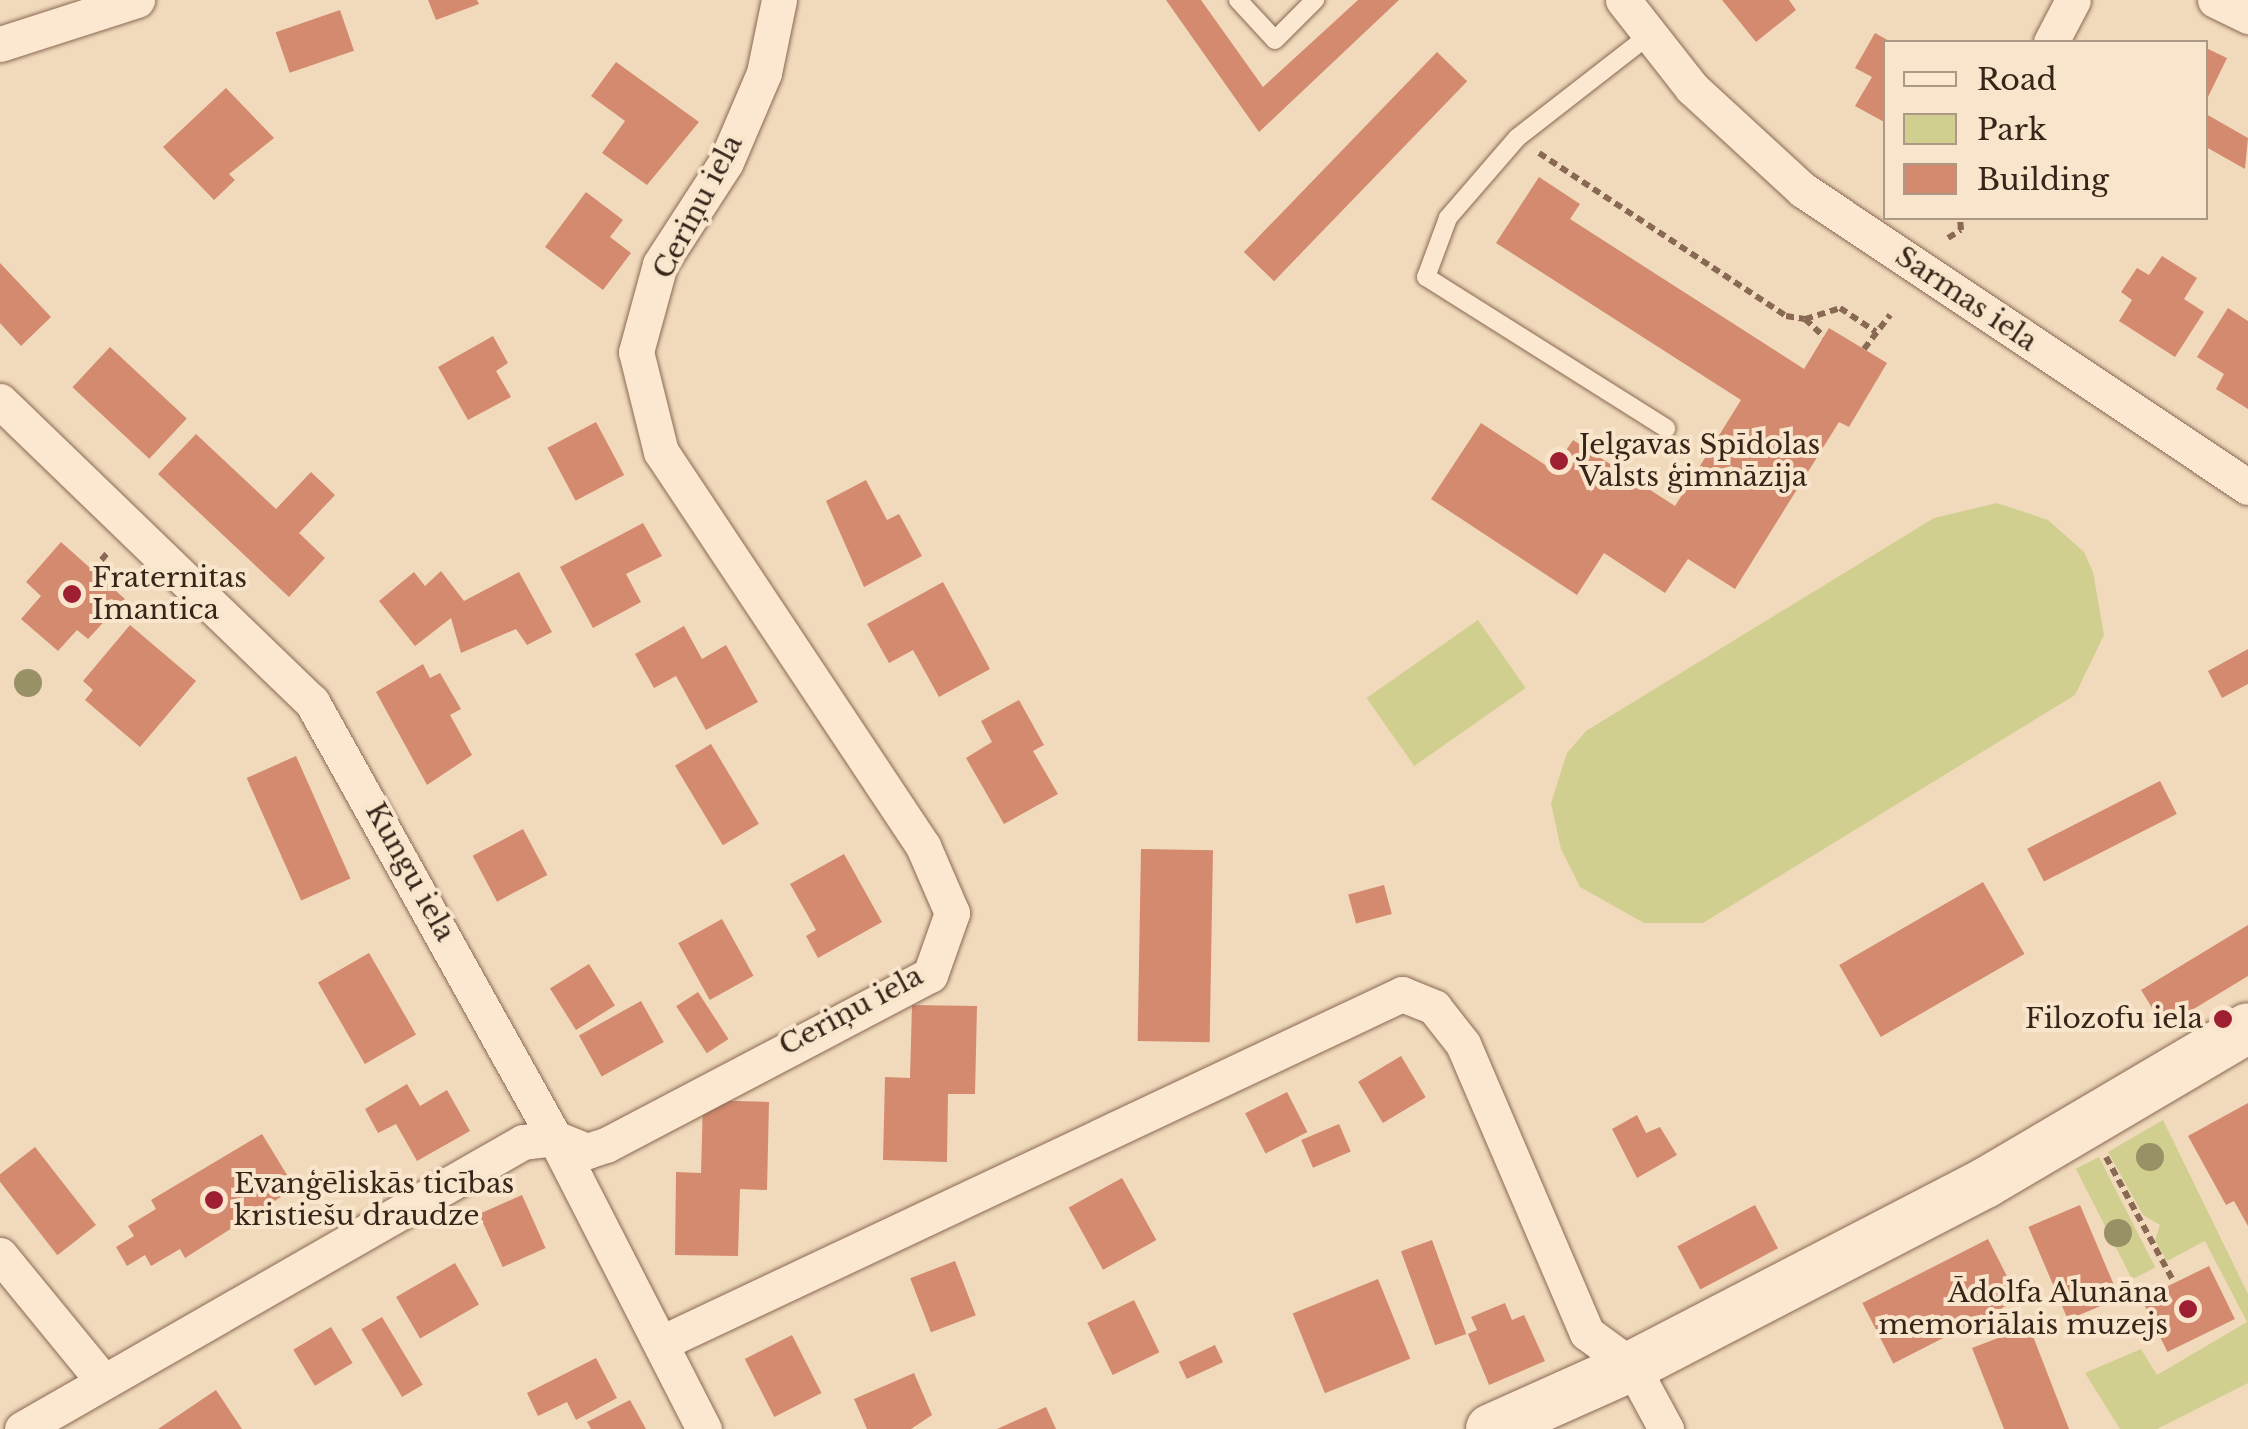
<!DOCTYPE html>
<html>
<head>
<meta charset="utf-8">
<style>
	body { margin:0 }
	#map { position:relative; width:2248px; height:1429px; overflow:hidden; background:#f1dabc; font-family:"Libre Baskerville",serif }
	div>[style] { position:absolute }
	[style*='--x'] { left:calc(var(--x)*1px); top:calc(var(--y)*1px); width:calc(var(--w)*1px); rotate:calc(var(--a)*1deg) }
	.green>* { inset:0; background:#d0cf8f; transform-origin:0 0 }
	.building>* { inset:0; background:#d38a6e; transform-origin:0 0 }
	.path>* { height:6px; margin-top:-3px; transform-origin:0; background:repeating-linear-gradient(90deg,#8a6954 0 8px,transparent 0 13px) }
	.roads { filter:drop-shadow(0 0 2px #8a6954) drop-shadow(0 0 2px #8a6954) }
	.lane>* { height:18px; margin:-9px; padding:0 9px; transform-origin:9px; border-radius:9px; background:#fce8d0 }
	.street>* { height:35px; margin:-17.5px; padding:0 17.5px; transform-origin:17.5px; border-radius:17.5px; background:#fce8d0 }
	.secondary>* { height:50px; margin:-25px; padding:0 25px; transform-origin:25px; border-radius:25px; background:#fce8d0 }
	.trees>* { width:28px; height:28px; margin:-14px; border-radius:50%; background:#989166 }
	.dots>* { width:28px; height:28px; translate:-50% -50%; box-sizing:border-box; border:5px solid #f8e5cc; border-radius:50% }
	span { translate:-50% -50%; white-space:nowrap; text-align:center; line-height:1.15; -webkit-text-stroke:8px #f8e5cc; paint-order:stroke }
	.street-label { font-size:28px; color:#38251a }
	.poi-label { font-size:28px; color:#38251a }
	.left { translate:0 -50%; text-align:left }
	.right { translate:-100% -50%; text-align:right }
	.legend { position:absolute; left:1883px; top:40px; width:325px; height:180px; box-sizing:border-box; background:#f8e5cc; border:2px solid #ab9885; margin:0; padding:12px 18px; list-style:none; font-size:30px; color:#38251a }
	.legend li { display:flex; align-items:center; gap:20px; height:50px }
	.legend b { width:50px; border:2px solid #ab9885 }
</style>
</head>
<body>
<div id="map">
	<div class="green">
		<div style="clip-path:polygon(1997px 503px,2048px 520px,2084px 552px,2093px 572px,2104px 635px,2075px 695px,1703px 923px,1644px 923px,1580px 887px,1561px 849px,1551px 803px,1567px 753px,1586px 731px,1934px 518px)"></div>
		<div style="left:1478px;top:620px;width:83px;height:136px;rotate:55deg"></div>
		<div style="clip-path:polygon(2163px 1120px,2248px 1294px,2248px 1383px,2157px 1429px,2120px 1429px,2085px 1373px,2141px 1349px,2157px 1375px,2247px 1322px,2205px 1241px,2167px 1261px,2155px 1240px,2160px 1225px,2143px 1215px,2108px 1152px)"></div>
		<div style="left:2099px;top:1157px;width:124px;height:26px;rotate:63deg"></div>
	</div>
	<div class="building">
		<div style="clip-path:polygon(428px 0,477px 0,479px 4px,436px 20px)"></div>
		<div style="clip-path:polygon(1166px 0,1201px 0,1263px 87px,1358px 0,1399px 0,1259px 132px)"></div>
		<div style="clip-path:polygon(1722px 0,1789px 0,1796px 10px,1756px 42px)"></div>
		<div style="left:340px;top:10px;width:43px;height:68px;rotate:71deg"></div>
		<div style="clip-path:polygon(1875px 33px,1891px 42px,1886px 123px,1855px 106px,1872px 77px,1855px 68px)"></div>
		<div style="clip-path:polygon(2206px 48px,2227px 58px,2206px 101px)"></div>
		<div style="left:1437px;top:52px;width:42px;height:278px;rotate:44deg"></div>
		<div style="clip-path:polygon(616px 62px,699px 122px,647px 185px,602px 153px,625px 121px,591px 96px)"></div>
		<div style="clip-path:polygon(226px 88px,274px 138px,229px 174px,235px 180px,214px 200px,163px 147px)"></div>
		<div style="clip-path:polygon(2206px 114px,2248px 138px,2245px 169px,2206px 147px)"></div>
		<div style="clip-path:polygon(1539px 177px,1580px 204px,1570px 219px,1804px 369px,1829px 328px,1887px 363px,1849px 427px,1839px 422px,1735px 589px,1688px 559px,1665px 593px,1604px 553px,1577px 595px,1431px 499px,1481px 423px,1553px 470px,1573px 440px,1675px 506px,1741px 400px,1496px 243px)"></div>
		<div style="clip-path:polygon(586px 192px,623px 220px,610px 237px,631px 253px,603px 290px,545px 247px)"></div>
		<div style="clip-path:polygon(2162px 256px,2197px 278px,2184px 299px,2204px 312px,2175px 357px,2119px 321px,2132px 300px,2121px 292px,2137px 268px,2149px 275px)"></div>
		<div style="clip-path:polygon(0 263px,51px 317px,21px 346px,0 323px)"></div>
		<div style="clip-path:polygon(2228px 308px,2248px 321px,2248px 409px,2216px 389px,2224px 374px,2197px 357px)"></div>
		<div style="clip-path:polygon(493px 336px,508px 363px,496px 371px,511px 397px,468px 420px,438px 367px)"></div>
		<div style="left:110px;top:347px;width:105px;height:55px;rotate:43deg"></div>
		<div style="left:596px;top:422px;width:60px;height:55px;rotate:62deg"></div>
		<div style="clip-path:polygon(196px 434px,276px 509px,311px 472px,335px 495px,299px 533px,325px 558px,289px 597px,158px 474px)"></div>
		<div style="clip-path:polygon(866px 480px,887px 520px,899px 514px,922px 556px,864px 587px,826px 501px)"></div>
		<div style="clip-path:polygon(643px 523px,662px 556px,626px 574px,641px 602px,593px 628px,560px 567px)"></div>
		<div style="clip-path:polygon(61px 542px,125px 599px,88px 639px,77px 630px,58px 651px,21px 619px,41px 596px,26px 582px)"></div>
		<div style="clip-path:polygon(441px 571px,464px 601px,519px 572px,552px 632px,527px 645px,516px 629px,461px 653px,451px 618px,415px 646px,379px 601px,414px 572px,425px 586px)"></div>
		<div style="clip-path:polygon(943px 582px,990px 669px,939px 697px,913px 650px,889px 663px,867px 624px)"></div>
		<div style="clip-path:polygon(130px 625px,196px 681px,140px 747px,85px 700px,93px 690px,83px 681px)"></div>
		<div style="clip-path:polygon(684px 626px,702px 659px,726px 645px,758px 702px,706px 730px,676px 676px,654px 688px,635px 654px)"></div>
		<div style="clip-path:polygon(2248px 649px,2248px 684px,2222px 698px,2208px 671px)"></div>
		<div style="clip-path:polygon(423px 664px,430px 678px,440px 673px,461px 709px,450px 715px,472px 755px,427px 785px,376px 692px)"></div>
		<div style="clip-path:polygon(1019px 700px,1044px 745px,1033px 751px,1058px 794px,1004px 824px,966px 758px,992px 742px,981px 721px)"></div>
		<div style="left:711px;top:744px;width:93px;height:42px;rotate:59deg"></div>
		<div style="left:296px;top:756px;width:134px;height:54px;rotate:66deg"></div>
		<div style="left:2160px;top:781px;width:37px;height:149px;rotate:63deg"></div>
		<div style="left:523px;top:829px;width:52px;height:57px;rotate:62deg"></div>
		<div style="left:1141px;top:849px;width:72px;height:192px;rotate:1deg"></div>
		<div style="clip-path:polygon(844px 854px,882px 922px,818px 958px,806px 936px,816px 930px,790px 884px)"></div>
		<div style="left:1983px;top:882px;width:83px;height:166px;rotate:60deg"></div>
		<div style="left:1384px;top:885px;width:30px;height:37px;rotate:75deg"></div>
		<div style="left:722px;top:919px;width:65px;height:50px;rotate:61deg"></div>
		<div style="clip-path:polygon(2248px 925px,2248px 976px,2164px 1027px,2141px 990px)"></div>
		<div style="left:369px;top:953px;width:94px;height:59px;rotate:60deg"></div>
		<div style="left:589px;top:964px;width:49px;height:46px;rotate:58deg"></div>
		<div style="left:698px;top:992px;width:56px;height:26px;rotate:57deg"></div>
		<div style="left:641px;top:1001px;width:47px;height:71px;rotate:61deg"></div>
		<div style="clip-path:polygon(912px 1005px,977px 1006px,975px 1094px,948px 1094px,947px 1162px,883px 1160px,885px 1077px,910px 1078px)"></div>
		<div style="left:1401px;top:1056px;width:48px;height:50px;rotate:59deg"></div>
		<div style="clip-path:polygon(407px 1084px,420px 1106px,447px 1090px,470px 1131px,417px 1161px,396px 1124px,378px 1133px,365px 1109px)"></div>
		<div style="left:1287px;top:1092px;width:45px;height:47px;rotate:63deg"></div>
		<div style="clip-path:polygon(703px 1100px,769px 1102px,767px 1190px,740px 1189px,738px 1256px,675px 1255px,676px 1172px,701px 1173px)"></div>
		<div style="clip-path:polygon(2248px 1103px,2248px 1226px,2234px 1201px,2226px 1205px,2188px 1136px)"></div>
		<div style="clip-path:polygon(1637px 1115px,1646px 1133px,1660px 1127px,1677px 1155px,1637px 1178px,1612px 1129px)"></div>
		<div style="left:1339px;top:1124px;width:30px;height:41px;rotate:67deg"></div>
		<div style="clip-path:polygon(262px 1134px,295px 1188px,185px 1258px,180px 1249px,151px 1266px,145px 1255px,127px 1266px,116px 1247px,134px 1236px,128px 1226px,156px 1209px,151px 1200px)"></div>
		<div style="left:35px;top:1147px;width:99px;height:49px;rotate:52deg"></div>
		<div style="left:1122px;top:1178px;width:71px;height:61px;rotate:61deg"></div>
		<div style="left:522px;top:1195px;width:58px;height:47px;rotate:66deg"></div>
		<div style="left:1755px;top:1205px;width:49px;height:88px;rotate:62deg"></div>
		<div style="left:2080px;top:1205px;width:101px;height:56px;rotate:67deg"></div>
		<div style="left:1988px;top:1239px;width:68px;height:141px;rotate:63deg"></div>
		<div style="left:1432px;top:1240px;width:100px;height:33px;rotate:70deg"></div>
		<div style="left:955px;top:1261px;width:58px;height:48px;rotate:69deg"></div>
		<div style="left:455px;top:1263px;width:48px;height:68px;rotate:60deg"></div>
		<div style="left:2209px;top:1266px;width:59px;height:75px;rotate:64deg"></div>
		<div style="left:1378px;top:1279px;width:86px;height:92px;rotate:68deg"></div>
		<div style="left:1134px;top:1300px;width:58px;height:52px;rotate:64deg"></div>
		<div style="clip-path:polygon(1505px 1303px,1512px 1320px,1524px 1315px,1545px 1361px,1489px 1385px,1468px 1334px,1477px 1330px,1471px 1317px)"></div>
		<div style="left:382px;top:1317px;width:79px;height:24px;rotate:59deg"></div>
		<div style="clip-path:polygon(2029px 1326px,2069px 1429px,2004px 1429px,1972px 1348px)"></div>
		<div style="left:331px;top:1327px;width:42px;height:44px;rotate:59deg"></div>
		<div style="left:792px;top:1335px;width:65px;height:53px;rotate:63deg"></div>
		<div style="left:1215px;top:1345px;width:19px;height:40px;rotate:65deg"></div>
		<div style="clip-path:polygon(596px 1358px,617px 1398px,576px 1420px,567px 1402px,538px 1416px,527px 1393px)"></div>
		<div style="clip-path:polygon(914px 1373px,932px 1415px,911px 1429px,867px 1429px,854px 1399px)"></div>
		<div style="clip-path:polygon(216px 1390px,242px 1429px,158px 1429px)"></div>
		<div style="clip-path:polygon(630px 1400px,646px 1429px,591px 1429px,587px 1422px)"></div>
		<div style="clip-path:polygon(1046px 1407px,1056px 1429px,997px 1429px)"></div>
	</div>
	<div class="path">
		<div style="--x:1539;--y:153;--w:296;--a:33.4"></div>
		<div style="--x:1786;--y:316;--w:19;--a:9"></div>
		<div style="--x:1805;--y:319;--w:37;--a:-17"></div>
		<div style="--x:1840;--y:308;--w:43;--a:33.7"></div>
		<div style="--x:1948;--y:238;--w:15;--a:-32"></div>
		<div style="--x:1961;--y:230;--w:12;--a:-95"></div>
		<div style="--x:1805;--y:319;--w:26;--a:43"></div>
		<div style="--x:1864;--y:349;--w:43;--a:-52.6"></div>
		<div style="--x:93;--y:570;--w:23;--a:-50"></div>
		<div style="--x:2106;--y:1157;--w:142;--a:61.5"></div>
	</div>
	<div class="roads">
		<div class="lane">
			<div style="--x:1238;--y:0;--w:54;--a:47.2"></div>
			<div style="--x:1275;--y:40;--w:57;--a:-45"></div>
			<div style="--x:1648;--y:36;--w:166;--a:142.1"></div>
			<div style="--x:1517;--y:138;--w:106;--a:130.8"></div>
			<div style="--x:1448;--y:218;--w:63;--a:110.4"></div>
			<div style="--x:1426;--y:277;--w:284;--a:32.2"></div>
		</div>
		<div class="street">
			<div style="--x:1623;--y:0;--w:112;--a:51.9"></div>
			<div style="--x:1692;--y:88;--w:151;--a:42.6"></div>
			<div style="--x:1803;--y:190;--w:535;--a:33.72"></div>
			<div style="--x:2215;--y:0;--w:37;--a:26"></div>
			<div style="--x:2051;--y:42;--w:47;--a:-62.4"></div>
			<div style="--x:0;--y:44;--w:144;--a:-17.8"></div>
			<div style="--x:0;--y:401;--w:434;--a:44"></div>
			<div style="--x:312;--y:702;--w:499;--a:60.9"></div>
			<div style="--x:555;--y:1138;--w:327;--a:62.9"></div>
			<div style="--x:0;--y:1255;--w:163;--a:50.7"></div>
			<div style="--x:661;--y:1343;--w:819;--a:-25.22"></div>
			<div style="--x:1402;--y:994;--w:35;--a:22"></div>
			<div style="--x:1434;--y:1007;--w:47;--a:51.9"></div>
			<div style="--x:1463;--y:1044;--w:314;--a:66.8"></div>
			<div style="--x:1587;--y:1333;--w:56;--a:36.3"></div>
			<div style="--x:1632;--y:1366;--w:72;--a:61.6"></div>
			<div style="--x:22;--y:1429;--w:577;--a:-29.81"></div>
			<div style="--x:523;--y:1142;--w:32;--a:-7"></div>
			<div style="--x:555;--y:1138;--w:35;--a:22"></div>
			<div style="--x:587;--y:1151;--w:20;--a:-18"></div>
			<div style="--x:606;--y:1145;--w:366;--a:-27.7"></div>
			<div style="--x:930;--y:975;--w:66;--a:-70.5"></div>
			<div style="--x:952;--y:913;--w:73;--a:-113.4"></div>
			<div style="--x:923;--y:846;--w:473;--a:-123.6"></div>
			<div style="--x:661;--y:452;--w:103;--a:-104"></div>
			<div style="--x:636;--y:352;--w:91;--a:-74.7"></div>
			<div style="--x:660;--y:264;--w:121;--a:-57.1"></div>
			<div style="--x:726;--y:162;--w:97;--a:-66.9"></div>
			<div style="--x:764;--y:73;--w:75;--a:-78.4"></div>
		</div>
		<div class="secondary">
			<div style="--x:1491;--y:1429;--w:154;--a:-24.1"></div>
			<div style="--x:1632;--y:1366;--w:398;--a:-27.4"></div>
			<div style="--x:1985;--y:1183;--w:305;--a:-30.5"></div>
		</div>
	</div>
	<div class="trees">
		<div style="left:28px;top:683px"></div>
		<div style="left:2150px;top:1157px"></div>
		<div style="left:2118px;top:1233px"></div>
	</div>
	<div class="dots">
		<div style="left:1559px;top:461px;background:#9e1f32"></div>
		<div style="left:72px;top:594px;background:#9e1f32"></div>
		<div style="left:2223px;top:1019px;background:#9e1f32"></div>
		<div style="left:214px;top:1200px;background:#9e1f32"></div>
		<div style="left:2188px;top:1309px;background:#9e1f32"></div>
	</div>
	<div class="street-label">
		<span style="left:698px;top:207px;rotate:-62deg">Ceriņu iela</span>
		<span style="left:1966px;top:299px;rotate:34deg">Sarmas iela</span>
		<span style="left:410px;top:872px;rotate:61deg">Kungu iela</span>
		<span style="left:851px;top:1011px;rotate:-28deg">Ceriņu iela</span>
	</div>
	<div class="poi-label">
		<span class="left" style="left:1579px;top:461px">Jelgavas Spīdolas<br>Valsts ģimnāzija</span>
		<span class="left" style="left:92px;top:594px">Fraternitas<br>Imantica</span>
		<span class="right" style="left:2203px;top:1019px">Filozofu iela</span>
		<span class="left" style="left:234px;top:1200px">Evanģēliskās ticības<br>kristiešu draudze</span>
		<span class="right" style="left:2168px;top:1309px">Ādolfa Alunāna<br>memoriālais muzejs</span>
	</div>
	<ul class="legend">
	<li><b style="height:12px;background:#fce8d0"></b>Road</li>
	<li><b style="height:28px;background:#d0cf8f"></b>Park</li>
	<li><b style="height:28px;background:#d38a6e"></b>Building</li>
	</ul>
</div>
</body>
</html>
